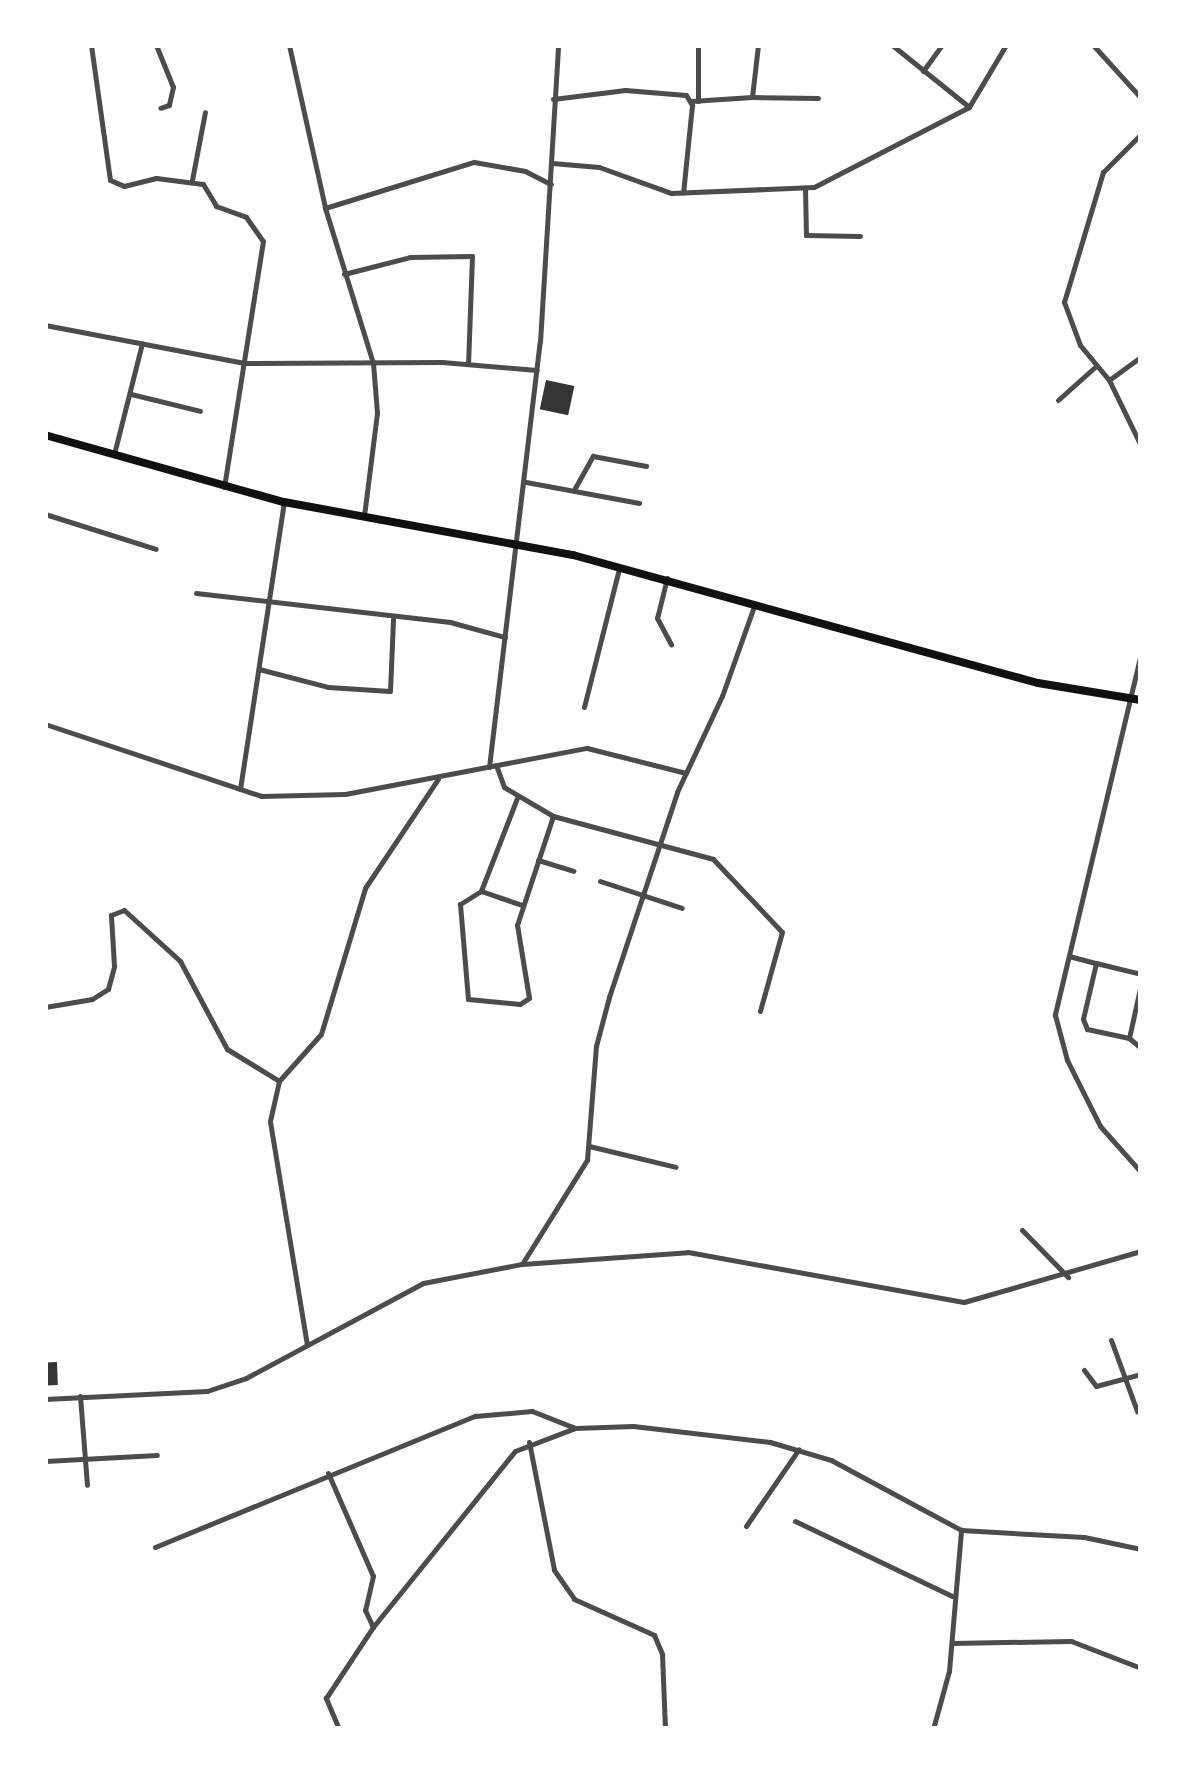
<!DOCTYPE html>
<html>
<head>
<meta charset="utf-8">
<style>
	body { margin:0 }
	#map { position:relative; width:1186px; height:1774px; overflow:hidden; background:#fff; font-family:"DM Sans",sans-serif }
	div>[style] { position:absolute }
	[style*='--x'] { left:calc(var(--x)*1px); top:calc(var(--y)*1px); width:calc(var(--w)*1px); rotate:calc(var(--a)*1deg) }
	.building>* { inset:0; background:#353535; transform-origin:0 0 }
	.minor>* { height:5px; margin:-2.5px; padding:0 2.5px; transform-origin:2.5px; border-radius:2.5px; background:#4c4c4c }
	.tertiary>* { height:5px; margin:-2.5px; padding:0 2.5px; transform-origin:2.5px; border-radius:2.5px; background:#4c4c4c }
	.trunk>* { height:8px; margin:-4px; padding:0 4px; transform-origin:4px; border-radius:4px; background:#111 }
	span { translate:-50% -50%; white-space:nowrap; text-align:center; line-height:1.15; -webkit-text-stroke:8px #fff; paint-order:stroke }
	.frame { position:absolute; inset:0; border:48px solid #fff; pointer-events:none }
</style>
</head>
<body>
<div id="map">
	<div class="building">
		<div style="left:546px;top:380px;width:29px;height:30px;rotate:12deg"></div>
		<div style="left:57px;top:1362px;width:23px;height:12px;rotate:88deg"></div>
	</div>
	<div class="minor">
		<div style="--x:91;--y:45;--w:136;--a:82"></div>
		<div style="--x:110;--y:180;--w:15;--a:23"></div>
		<div style="--x:124;--y:186;--w:33;--a:-14"></div>
		<div style="--x:156;--y:178;--w:47;--a:7.3"></div>
		<div style="--x:203;--y:184;--w:26;--a:59"></div>
		<div style="--x:216;--y:206;--w:32;--a:20"></div>
		<div style="--x:246;--y:217;--w:29;--a:55"></div>
		<div style="--x:263;--y:241;--w:249;--a:99"></div>
		<div style="--x:156;--y:45;--w:45;--a:68"></div>
		<div style="--x:173;--y:87;--w:18;--a:103"></div>
		<div style="--x:169;--y:105;--w:9;--a:162"></div>
		<div style="--x:289;--y:45;--w:167;--a:77.5"></div>
		<div style="--x:325;--y:208;--w:162;--a:72.8"></div>
		<div style="--x:373;--y:363;--w:50;--a:85.4"></div>
		<div style="--x:377;--y:413;--w:104;--a:97.2"></div>
		<div style="--x:698;--y:45;--w:56;--a:90"></div>
		<div style="--x:892;--y:45;--w:99;--a:38.8"></div>
		<div style="--x:923;--y:71;--w:32;--a:-54"></div>
		<div style="--x:752;--y:97;--w:66;--a:0.9"></div>
		<div style="--x:553;--y:99;--w:73;--a:-7.1"></div>
		<div style="--x:625;--y:90;--w:61;--a:4.7"></div>
		<div style="--x:686;--y:95;--w:12;--a:59"></div>
		<div style="--x:692;--y:105;--w:88;--a:95.8"></div>
		<div style="--x:691;--y:101;--w:61;--a:-3.8"></div>
		<div style="--x:752;--y:97;--w:52;--a:-83.4"></div>
		<div style="--x:552;--y:163;--w:47;--a:4.9"></div>
		<div style="--x:599;--y:167;--w:77;--a:19.9"></div>
		<div style="--x:671;--y:193;--w:143;--a:-2.4"></div>
		<div style="--x:814;--y:187;--w:174;--a:-27.3"></div>
		<div style="--x:969;--y:107;--w:72;--a:-59.2"></div>
		<div style="--x:192;--y:180;--w:69;--a:-79.2"></div>
		<div style="--x:805;--y:188;--w:47;--a:88.8"></div>
		<div style="--x:806;--y:235;--w:54;--a:1.1"></div>
		<div style="--x:325;--y:208;--w:156;--a:-17.2"></div>
		<div style="--x:474;--y:162;--w:52;--a:10"></div>
		<div style="--x:525;--y:171;--w:29;--a:27"></div>
		<div style="--x:344;--y:274;--w:68;--a:-14.4"></div>
		<div style="--x:410;--y:257;--w:62;--a:-0.9"></div>
		<div style="--x:472;--y:256;--w:107;--a:92.1"></div>
		<div style="--x:45;--y:325;--w:203;--a:10.8"></div>
		<div style="--x:244;--y:363;--w:198;--a:-0.3"></div>
		<div style="--x:442;--y:362;--w:95;--a:4.8"></div>
		<div style="--x:1109;--y:380;--w:39;--a:-36"></div>
		<div style="--x:131;--y:394;--w:71;--a:13.8"></div>
		<div style="--x:1058;--y:400;--w:51;--a:-41.8"></div>
		<div style="--x:114;--y:454;--w:114;--a:-75.8"></div>
		<div style="--x:526;--y:482;--w:115;--a:10.5"></div>
		<div style="--x:575;--y:488;--w:37;--a:-61"></div>
		<div style="--x:593;--y:456;--w:54;--a:10.7"></div>
		<div style="--x:45;--y:514;--w:116;--a:17.5"></div>
		<div style="--x:667;--y:578;--w:41;--a:104"></div>
		<div style="--x:657;--y:618;--w:30;--a:62"></div>
		<div style="--x:196;--y:593;--w:256;--a:6.5"></div>
		<div style="--x:450;--y:622;--w:57;--a:15.3"></div>
		<div style="--x:259;--y:669;--w:71;--a:14.6"></div>
		<div style="--x:328;--y:687;--w:62;--a:3.7"></div>
		<div style="--x:390;--y:691;--w:72;--a:-87.6"></div>
		<div style="--x:584;--y:707;--w:142;--a:-75.8"></div>
		<div style="--x:45;--y:724;--w:228;--a:18.4"></div>
		<div style="--x:261;--y:796;--w:84;--a:-1.4"></div>
		<div style="--x:345;--y:794;--w:246;--a:-10.8"></div>
		<div style="--x:587;--y:748;--w:102;--a:14.2"></div>
		<div style="--x:496;--y:765;--w:23;--a:70"></div>
		<div style="--x:504;--y:787;--w:57;--a:30.6"></div>
		<div style="--x:489;--y:767;--w:428;--a:-83.2"></div>
		<div style="--x:540;--y:342;--w:298;--a:-86.5"></div>
		<div style="--x:240;--y:789;--w:290;--a:-81.3"></div>
		<div style="--x:517;--y:798;--w:100;--a:111.2"></div>
		<div style="--x:481;--y:891;--w:43;--a:18.9"></div>
		<div style="--x:538;--y:860;--w:37;--a:17"></div>
		<div style="--x:600;--y:881;--w:86;--a:18.2"></div>
		<div style="--x:481;--y:891;--w:25;--a:148"></div>
		<div style="--x:460;--y:904;--w:95;--a:85.2"></div>
		<div style="--x:468;--y:999;--w:52;--a:5.5"></div>
		<div style="--x:520;--y:1004;--w:11;--a:-34"></div>
		<div style="--x:529;--y:998;--w:74;--a:-99.3"></div>
		<div style="--x:517;--y:925;--w:115;--a:-71.7"></div>
		<div style="--x:553;--y:816;--w:166;--a:15"></div>
		<div style="--x:713;--y:859;--w:100;--a:46.6"></div>
		<div style="--x:782;--y:932;--w:82;--a:105.6"></div>
		<div style="--x:1069;--y:956;--w:28;--a:15"></div>
		<div style="--x:1096;--y:963;--w:57;--a:103.1"></div>
		<div style="--x:1083;--y:1019;--w:11;--a:68"></div>
		<div style="--x:1087;--y:1029;--w:43;--a:12.1"></div>
		<div style="--x:1129;--y:1038;--w:16;--a:40"></div>
		<div style="--x:1096;--y:963;--w:46;--a:13.7"></div>
		<div style="--x:45;--y:1007;--w:48;--a:-9.7"></div>
		<div style="--x:92;--y:999;--w:19;--a:-32"></div>
		<div style="--x:108;--y:989;--w:24;--a:-75"></div>
		<div style="--x:114;--y:966;--w:51;--a:-93.4"></div>
		<div style="--x:111;--y:915;--w:14;--a:-21"></div>
		<div style="--x:124;--y:910;--w:76;--a:42.3"></div>
		<div style="--x:180;--y:961;--w:100;--a:61.9"></div>
		<div style="--x:227;--y:1049;--w:61;--a:31.6"></div>
		<div style="--x:1129;--y:1038;--w:55;--a:-77.5"></div>
		<div style="--x:589;--y:1146;--w:89;--a:13.6"></div>
		<div style="--x:1022;--y:1230;--w:66;--a:45.6"></div>
		<div style="--x:522;--y:1264;--w:123;--a:-58"></div>
		<div style="--x:587;--y:1160;--w:114;--a:-85.5"></div>
		<div style="--x:596;--y:1046;--w:51;--a:-75.1"></div>
		<div style="--x:609;--y:997;--w:216;--a:-71.6"></div>
		<div style="--x:677;--y:792;--w:106;--a:-64.9"></div>
		<div style="--x:722;--y:696;--w:96;--a:-70.4"></div>
		<div style="--x:1111;--y:1340;--w:76;--a:69.9"></div>
		<div style="--x:307;--y:1345;--w:227;--a:-99.4"></div>
		<div style="--x:270;--y:1121;--w:41;--a:-77.3"></div>
		<div style="--x:279;--y:1081;--w:63;--a:-48.2"></div>
		<div style="--x:321;--y:1034;--w:152;--a:-73.2"></div>
		<div style="--x:365;--y:888;--w:131;--a:-56.2"></div>
		<div style="--x:1084;--y:1370;--w:20;--a:53"></div>
		<div style="--x:1096;--y:1386;--w:47;--a:-14.9"></div>
		<div style="--x:80;--y:1396;--w:89;--a:85.5"></div>
		<div style="--x:529;--y:1442;--w:130;--a:78.9"></div>
		<div style="--x:554;--y:1570;--w:35;--a:55"></div>
		<div style="--x:574;--y:1599;--w:88;--a:24.2"></div>
		<div style="--x:654;--y:1635;--w:21;--a:67"></div>
		<div style="--x:662;--y:1654;--w:75;--a:87.7"></div>
		<div style="--x:45;--y:1461;--w:112;--a:-3.1"></div>
		<div style="--x:328;--y:1473;--w:112;--a:66.4"></div>
		<div style="--x:373;--y:1576;--w:35;--a:103"></div>
		<div style="--x:365;--y:1610;--w:19;--a:65"></div>
		<div style="--x:795;--y:1521;--w:174;--a:25.5"></div>
		<div style="--x:746;--y:1526;--w:93;--a:-55.5"></div>
		<div style="--x:155;--y:1547;--w:346;--a:-22.3"></div>
		<div style="--x:475;--y:1416;--w:57;--a:-5"></div>
		<div style="--x:532;--y:1411;--w:46;--a:21.6"></div>
		<div style="--x:952;--y:1643;--w:119;--a:-1"></div>
		<div style="--x:1071;--y:1641;--w:75;--a:21.1"></div>
		<div style="--x:339;--y:1729;--w:34;--a:-113"></div>
		<div style="--x:326;--y:1698;--w:85;--a:-56.5"></div>
		<div style="--x:373;--y:1627;--w:226;--a:-51.1"></div>
		<div style="--x:515;--y:1451;--w:64;--a:-21"></div>
		<div style="--x:575;--y:1428;--w:58;--a:-2"></div>
		<div style="--x:633;--y:1426;--w:138;--a:6.7"></div>
		<div style="--x:770;--y:1442;--w:64;--a:16.4"></div>
		<div style="--x:831;--y:1460;--w:148;--a:28.3"></div>
		<div style="--x:961;--y:1530;--w:123;--a:3.3"></div>
		<div style="--x:1084;--y:1537;--w:58;--a:11.9"></div>
		<div style="--x:933;--y:1729;--w:60;--a:-74.6"></div>
		<div style="--x:949;--y:1671;--w:142;--a:-85.1"></div>
	</div>
	<div class="tertiary">
		<div style="--x:1093;--y:45;--w:72;--a:47.8"></div>
		<div style="--x:1141;--y:134;--w:54;--a:135"></div>
		<div style="--x:1103;--y:172;--w:136;--a:106.7"></div>
		<div style="--x:1064;--y:302;--w:46;--a:69.6"></div>
		<div style="--x:1080;--y:345;--w:45;--a:50.4"></div>
		<div style="--x:1109;--y:380;--w:73;--a:64.1"></div>
		<div style="--x:1141;--y:653;--w:372;--a:103.4"></div>
		<div style="--x:1055;--y:1015;--w:47;--a:75.1"></div>
		<div style="--x:1067;--y:1060;--w:74;--a:63.4"></div>
		<div style="--x:1100;--y:1126;--w:62;--a:48.3"></div>
		<div style="--x:45;--y:1399;--w:162;--a:-2.8"></div>
		<div style="--x:207;--y:1391;--w:41;--a:-18.4"></div>
		<div style="--x:246;--y:1378;--w:201;--a:-28.2"></div>
		<div style="--x:423;--y:1283;--w:101;--a:-10.9"></div>
		<div style="--x:522;--y:1264;--w:166;--a:-4.1"></div>
		<div style="--x:688;--y:1252;--w:280;--a:10.3"></div>
		<div style="--x:964;--y:1302;--w:184;--a:-16.1"></div>
	</div>
	<div class="trunk">
		<div style="--x:45;--y:435;--w:248;--a:15.7"></div>
		<div style="--x:284;--y:502;--w:294;--a:10.4"></div>
		<div style="--x:573;--y:555;--w:482;--a:15.4"></div>
		<div style="--x:1038;--y:683;--w:104;--a:9.4"></div>
	</div>
	<div class="frame"></div>
</div>
</body>
</html>
